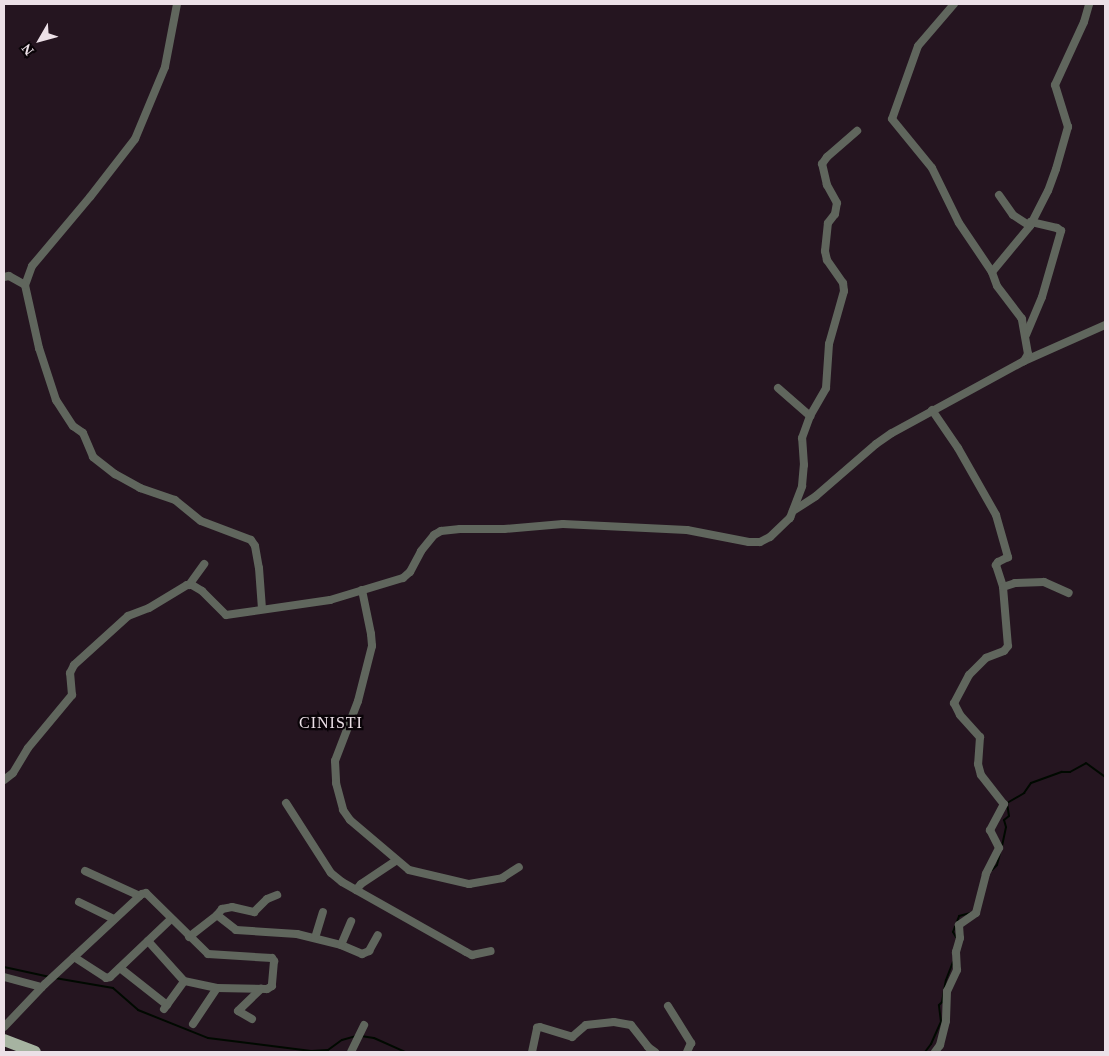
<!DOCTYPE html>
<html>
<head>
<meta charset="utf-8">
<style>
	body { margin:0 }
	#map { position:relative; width:1109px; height:1056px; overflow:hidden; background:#251520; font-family:"Times New Roman",serif }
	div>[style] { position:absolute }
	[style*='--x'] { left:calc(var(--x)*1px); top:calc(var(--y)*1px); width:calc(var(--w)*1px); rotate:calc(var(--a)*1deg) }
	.stream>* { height:2px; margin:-1px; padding:0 1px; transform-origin:1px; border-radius:1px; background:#000900 }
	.minor>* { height:8px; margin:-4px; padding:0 4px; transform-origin:4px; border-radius:4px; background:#60665d }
	.primary>* { height:12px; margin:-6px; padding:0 6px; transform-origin:6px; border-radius:6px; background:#a6b3a1 }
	span { translate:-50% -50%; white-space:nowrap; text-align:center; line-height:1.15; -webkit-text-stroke:4.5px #0a0408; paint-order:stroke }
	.quarter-label { font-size:16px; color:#ece0e7; letter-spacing:1px }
	.frame { position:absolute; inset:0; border:5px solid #ece0e7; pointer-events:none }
	.north { position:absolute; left:15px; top:15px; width:50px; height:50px; -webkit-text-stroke:4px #0a0408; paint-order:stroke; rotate:232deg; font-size:14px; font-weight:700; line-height:20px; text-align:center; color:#ece0e7 }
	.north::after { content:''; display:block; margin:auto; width:18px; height:22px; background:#ece0e7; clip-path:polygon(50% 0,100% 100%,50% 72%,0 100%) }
</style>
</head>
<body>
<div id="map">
	<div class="stream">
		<div style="--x:1002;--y:846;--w:19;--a:-78"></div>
		<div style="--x:1006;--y:827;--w:7;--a:-106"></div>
		<div style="--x:1004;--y:820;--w:6;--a:-39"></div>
		<div style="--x:1009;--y:816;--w:13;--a:-99"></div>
		<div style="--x:1007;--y:803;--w:20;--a:-30"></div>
		<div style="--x:1024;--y:793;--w:12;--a:-55"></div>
		<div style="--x:1031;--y:783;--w:33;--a:-20"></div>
		<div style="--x:1062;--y:772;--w:8;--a:0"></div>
		<div style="--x:1070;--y:772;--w:18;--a:-29"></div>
		<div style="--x:1086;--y:763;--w:24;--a:36"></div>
		<div style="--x:992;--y:870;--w:7;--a:-45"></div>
		<div style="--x:997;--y:865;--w:12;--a:-76"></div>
		<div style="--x:956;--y:937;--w:6;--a:-121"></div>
		<div style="--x:953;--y:932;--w:17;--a:-69"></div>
		<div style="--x:959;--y:916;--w:11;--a:-15"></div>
		<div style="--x:4;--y:967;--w:47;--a:12.3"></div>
		<div style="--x:55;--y:978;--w:59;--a:9.8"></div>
		<div style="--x:113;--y:988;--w:33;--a:41"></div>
		<div style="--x:138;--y:1010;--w:75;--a:21.8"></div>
		<div style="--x:208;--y:1038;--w:104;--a:7.2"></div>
		<div style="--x:311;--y:1051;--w:17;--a:-3"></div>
		<div style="--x:328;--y:1050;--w:17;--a:-36"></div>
		<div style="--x:342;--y:1040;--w:15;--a:-16"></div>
		<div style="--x:361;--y:1036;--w:13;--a:9"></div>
		<div style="--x:374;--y:1038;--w:34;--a:24"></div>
		<div style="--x:925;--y:1052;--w:10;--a:-53"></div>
		<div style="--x:931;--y:1044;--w:24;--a:-66"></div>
		<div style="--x:941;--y:1022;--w:17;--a:-97"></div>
		<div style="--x:939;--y:1005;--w:4;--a:-45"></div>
		<div style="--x:942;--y:1002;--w:22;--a:-80"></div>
		<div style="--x:946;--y:980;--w:19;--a:-69"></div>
	</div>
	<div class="minor">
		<div style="--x:177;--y:4;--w:64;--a:100.8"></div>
		<div style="--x:165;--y:67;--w:78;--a:112.6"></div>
		<div style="--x:135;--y:139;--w:73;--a:127.8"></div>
		<div style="--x:90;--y:197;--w:90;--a:130"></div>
		<div style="--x:32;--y:266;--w:20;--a:110"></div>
		<div style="--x:25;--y:285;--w:65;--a:77.5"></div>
		<div style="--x:39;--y:348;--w:55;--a:71.9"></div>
		<div style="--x:56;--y:400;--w:31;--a:57"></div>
		<div style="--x:73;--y:426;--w:12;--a:35"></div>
		<div style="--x:83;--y:433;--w:26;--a:67"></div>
		<div style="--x:93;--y:457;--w:28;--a:38"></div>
		<div style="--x:115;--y:474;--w:29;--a:29"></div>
		<div style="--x:140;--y:488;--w:37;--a:19"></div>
		<div style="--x:175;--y:500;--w:33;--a:39"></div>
		<div style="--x:201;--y:521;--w:53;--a:20.8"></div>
		<div style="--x:251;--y:540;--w:7;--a:56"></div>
		<div style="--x:255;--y:546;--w:22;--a:80"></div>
		<div style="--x:259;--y:568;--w:41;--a:85.8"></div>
		<div style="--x:954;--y:4;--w:55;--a:130.6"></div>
		<div style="--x:918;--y:46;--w:77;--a:109.6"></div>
		<div style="--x:892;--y:119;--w:63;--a:50.8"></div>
		<div style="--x:932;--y:168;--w:61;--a:63.9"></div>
		<div style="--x:959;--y:223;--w:59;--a:56"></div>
		<div style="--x:999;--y:195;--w:24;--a:55"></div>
		<div style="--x:1013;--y:215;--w:20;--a:33"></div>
		<div style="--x:4;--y:277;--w:5;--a:-11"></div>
		<div style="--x:9;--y:276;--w:18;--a:29"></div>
		<div style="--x:1026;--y:335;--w:41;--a:-67.2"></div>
		<div style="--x:1042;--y:297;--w:69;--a:-73.9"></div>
		<div style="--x:1061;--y:231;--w:5;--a:-143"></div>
		<div style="--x:1057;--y:228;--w:27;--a:-167"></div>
		<div style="--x:1024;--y:361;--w:89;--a:-24"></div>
		<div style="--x:778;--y:388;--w:43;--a:41.2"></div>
		<div style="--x:932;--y:410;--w:46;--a:55.6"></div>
		<div style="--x:958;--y:448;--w:77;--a:60.4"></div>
		<div style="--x:996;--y:515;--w:44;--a:74.1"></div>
		<div style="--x:1008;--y:557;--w:11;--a:153"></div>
		<div style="--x:998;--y:562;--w:4;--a:124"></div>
		<div style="--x:996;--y:565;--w:23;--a:72"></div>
		<div style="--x:1003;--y:587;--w:59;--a:85.2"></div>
		<div style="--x:1008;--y:646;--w:6;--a:129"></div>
		<div style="--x:1004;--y:651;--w:19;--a:159"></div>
		<div style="--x:986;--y:658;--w:24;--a:135"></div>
		<div style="--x:969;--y:675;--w:32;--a:118"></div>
		<div style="--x:954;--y:703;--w:13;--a:63"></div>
		<div style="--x:960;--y:715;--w:30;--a:48"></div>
		<div style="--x:980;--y:737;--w:27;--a:94"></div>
		<div style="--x:978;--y:764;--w:11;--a:75"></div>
		<div style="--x:981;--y:775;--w:37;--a:52"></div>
		<div style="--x:1004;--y:804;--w:30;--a:118"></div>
		<div style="--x:990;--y:830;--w:20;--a:63"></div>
		<div style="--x:999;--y:848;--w:29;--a:117"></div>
		<div style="--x:986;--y:874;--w:40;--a:104.4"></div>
		<div style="--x:976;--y:913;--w:21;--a:145"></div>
		<div style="--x:959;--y:925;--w:13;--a:86"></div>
		<div style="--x:960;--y:938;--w:15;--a:106"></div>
		<div style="--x:956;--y:952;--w:18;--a:87"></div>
		<div style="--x:957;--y:970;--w:23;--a:115"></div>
		<div style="--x:947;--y:991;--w:30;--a:92"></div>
		<div style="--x:946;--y:1021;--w:25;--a:104"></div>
		<div style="--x:940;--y:1045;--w:9;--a:126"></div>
		<div style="--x:793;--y:511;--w:27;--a:-33"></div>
		<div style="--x:816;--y:496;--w:79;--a:-40.9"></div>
		<div style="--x:876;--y:444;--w:19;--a:-35"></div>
		<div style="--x:892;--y:433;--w:150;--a:-28.6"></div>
		<div style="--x:1024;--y:361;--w:8;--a:-60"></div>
		<div style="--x:1028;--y:354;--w:36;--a:-100"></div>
		<div style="--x:1022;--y:319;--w:41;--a:-127.1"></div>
		<div style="--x:997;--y:286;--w:15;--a:-110"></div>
		<div style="--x:992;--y:272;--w:60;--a:-50.4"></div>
		<div style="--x:1030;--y:226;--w:39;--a:-63"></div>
		<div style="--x:1048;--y:191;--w:23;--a:-70"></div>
		<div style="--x:1056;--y:169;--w:44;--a:-74.1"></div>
		<div style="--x:1068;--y:127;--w:44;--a:-107.2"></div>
		<div style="--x:1055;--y:85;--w:69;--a:-65.3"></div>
		<div style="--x:1084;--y:22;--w:19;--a:-74"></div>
		<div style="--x:189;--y:585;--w:26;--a:-54"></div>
		<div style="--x:1003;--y:587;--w:13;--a:-18"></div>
		<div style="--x:1015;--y:583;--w:29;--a:-2"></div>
		<div style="--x:1044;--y:582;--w:27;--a:24"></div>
		<div style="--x:362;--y:590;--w:45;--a:78.4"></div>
		<div style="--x:371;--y:634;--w:12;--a:85"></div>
		<div style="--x:372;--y:646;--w:57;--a:104.3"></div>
		<div style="--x:358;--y:701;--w:64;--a:111"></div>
		<div style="--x:335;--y:761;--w:22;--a:87"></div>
		<div style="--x:336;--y:783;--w:28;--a:75"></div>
		<div style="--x:343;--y:810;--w:12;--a:55"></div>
		<div style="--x:350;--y:820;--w:77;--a:40.3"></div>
		<div style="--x:409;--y:870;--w:62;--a:13.1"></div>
		<div style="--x:469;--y:884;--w:34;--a:-10"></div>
		<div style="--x:502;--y:878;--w:20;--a:-33"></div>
		<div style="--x:4;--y:780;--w:11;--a:-38"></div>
		<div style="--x:13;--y:773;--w:29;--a:-59"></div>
		<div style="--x:28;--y:748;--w:69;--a:-50.3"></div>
		<div style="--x:72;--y:695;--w:22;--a:-95"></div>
		<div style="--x:70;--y:673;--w:9;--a:-63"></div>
		<div style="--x:74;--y:665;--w:73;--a:-42.2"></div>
		<div style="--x:128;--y:616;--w:22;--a:-21"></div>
		<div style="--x:149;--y:608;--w:44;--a:-31.2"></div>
		<div style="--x:187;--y:585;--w:5;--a:0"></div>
		<div style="--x:192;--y:585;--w:12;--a:31"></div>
		<div style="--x:202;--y:591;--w:34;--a:45"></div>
		<div style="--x:226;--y:615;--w:105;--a:-8.2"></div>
		<div style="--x:330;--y:600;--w:76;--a:-16.8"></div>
		<div style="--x:403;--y:578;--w:9;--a:-41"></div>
		<div style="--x:410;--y:572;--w:24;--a:-62"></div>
		<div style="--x:421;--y:551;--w:21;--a:-51"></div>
		<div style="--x:434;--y:535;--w:8;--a:-30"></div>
		<div style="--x:441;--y:531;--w:19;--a:-6"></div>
		<div style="--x:460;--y:529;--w:44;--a:0"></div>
		<div style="--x:504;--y:529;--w:59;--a:-4.8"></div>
		<div style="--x:563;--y:524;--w:124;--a:2.8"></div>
		<div style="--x:687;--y:530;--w:63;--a:11"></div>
		<div style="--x:749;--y:542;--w:11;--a:0"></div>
		<div style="--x:760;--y:542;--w:11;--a:-27"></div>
		<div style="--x:770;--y:537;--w:28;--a:-44"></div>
		<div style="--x:790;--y:518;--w:34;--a:-69"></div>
		<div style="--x:802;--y:486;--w:21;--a:-85"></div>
		<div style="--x:804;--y:465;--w:27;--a:-94"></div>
		<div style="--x:802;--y:438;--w:23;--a:-70"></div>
		<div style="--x:810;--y:416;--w:32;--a:-60"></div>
		<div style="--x:826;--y:388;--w:44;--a:-86.1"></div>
		<div style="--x:829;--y:344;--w:55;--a:-74.2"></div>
		<div style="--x:844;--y:291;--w:8;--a:-97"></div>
		<div style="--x:843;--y:283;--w:28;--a:-125"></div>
		<div style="--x:827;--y:260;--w:9;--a:-103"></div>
		<div style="--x:825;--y:251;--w:28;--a:-84"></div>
		<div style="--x:828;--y:223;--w:11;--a:-52"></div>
		<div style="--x:835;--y:214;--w:11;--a:-80"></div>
		<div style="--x:837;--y:203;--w:21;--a:-119"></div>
		<div style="--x:827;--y:185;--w:22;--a:-103"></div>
		<div style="--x:822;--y:164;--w:9;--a:-54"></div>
		<div style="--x:827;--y:157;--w:40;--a:-41"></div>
		<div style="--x:286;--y:803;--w:83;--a:57.3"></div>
		<div style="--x:331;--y:873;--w:14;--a:39"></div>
		<div style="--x:342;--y:882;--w:142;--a:29.4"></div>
		<div style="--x:466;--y:952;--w:7;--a:27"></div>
		<div style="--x:472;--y:955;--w:19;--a:-12"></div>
		<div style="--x:85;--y:871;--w:60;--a:24.4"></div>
		<div style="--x:356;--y:890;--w:8;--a:-50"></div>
		<div style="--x:361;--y:884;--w:43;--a:-33.7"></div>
		<div style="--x:79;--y:902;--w:39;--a:26"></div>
		<div style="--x:217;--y:915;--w:8;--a:-50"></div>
		<div style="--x:222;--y:909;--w:10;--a:-11"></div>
		<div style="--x:232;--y:907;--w:23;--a:13"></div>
		<div style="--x:254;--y:912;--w:18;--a:-45"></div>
		<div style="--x:267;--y:899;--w:11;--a:-22"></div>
		<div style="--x:189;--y:937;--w:36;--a:-38"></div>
		<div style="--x:217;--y:915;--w:24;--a:38"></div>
		<div style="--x:236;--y:930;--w:61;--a:3.8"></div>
		<div style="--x:297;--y:934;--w:45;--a:14"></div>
		<div style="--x:341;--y:945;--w:23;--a:23"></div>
		<div style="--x:362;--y:954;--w:8;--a:-23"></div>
		<div style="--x:369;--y:951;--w:18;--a:-61"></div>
		<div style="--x:315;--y:938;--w:27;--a:-73"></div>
		<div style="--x:341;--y:945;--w:26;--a:-67"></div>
		<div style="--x:74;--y:957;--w:38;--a:33"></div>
		<div style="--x:106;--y:978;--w:4;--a:-14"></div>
		<div style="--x:110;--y:977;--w:84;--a:-43.6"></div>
		<div style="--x:120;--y:968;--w:60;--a:38.2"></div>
		<div style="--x:4;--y:977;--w:39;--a:15"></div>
		<div style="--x:668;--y:1006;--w:44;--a:58.1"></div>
		<div style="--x:691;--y:1043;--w:10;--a:114"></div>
		<div style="--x:164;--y:1009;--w:34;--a:-54"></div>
		<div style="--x:252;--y:1019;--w:16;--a:-150"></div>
		<div style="--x:238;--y:1011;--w:32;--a:-44"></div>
		<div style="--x:193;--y:1024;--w:43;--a:-56.3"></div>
		<div style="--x:4;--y:1027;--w:59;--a:-46.4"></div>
		<div style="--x:45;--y:984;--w:132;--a:-42.9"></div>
		<div style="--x:142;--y:894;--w:4;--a:-14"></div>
		<div style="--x:146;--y:893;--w:87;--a:44.5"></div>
		<div style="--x:208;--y:954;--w:64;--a:3.6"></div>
		<div style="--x:272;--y:958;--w:4;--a:56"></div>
		<div style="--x:274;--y:961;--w:25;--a:95"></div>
		<div style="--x:272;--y:986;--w:6;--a:149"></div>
		<div style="--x:267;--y:989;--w:50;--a:-178.9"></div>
		<div style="--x:217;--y:988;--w:34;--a:-168"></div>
		<div style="--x:184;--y:981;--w:54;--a:-132"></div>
		<div style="--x:351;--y:1052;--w:30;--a:-64"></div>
		<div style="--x:532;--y:1052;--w:25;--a:-78"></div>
		<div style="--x:537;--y:1028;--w:3;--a:-18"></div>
		<div style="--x:540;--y:1027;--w:34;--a:17"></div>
		<div style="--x:572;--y:1037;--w:18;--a:-41"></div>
		<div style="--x:586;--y:1025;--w:28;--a:-6"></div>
		<div style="--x:614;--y:1022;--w:17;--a:10"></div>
		<div style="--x:631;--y:1025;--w:28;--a:52"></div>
		<div style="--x:648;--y:1047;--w:9;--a:36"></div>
	</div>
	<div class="primary">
		<div style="--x:4;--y:1040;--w:33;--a:21"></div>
	</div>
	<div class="quarter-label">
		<span style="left:331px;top:723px">CINISTI</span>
	</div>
	<div class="frame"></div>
	<div class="north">N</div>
</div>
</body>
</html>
